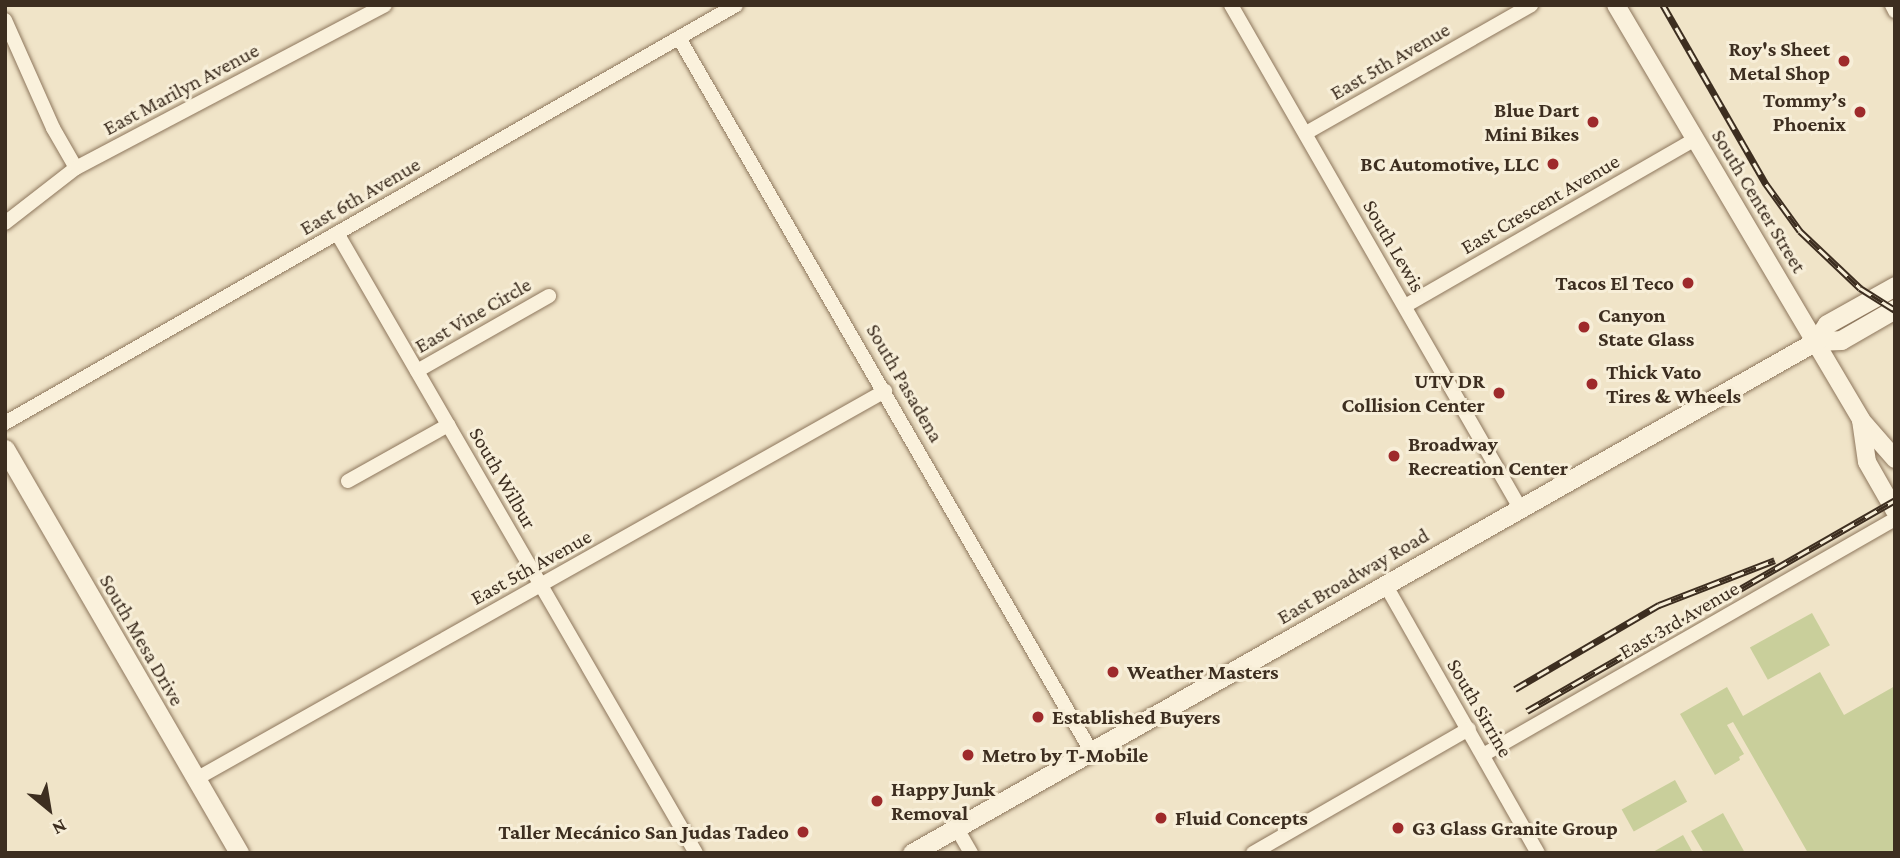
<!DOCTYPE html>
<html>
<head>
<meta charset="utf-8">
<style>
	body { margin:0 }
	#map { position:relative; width:1900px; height:858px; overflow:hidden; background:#f0e4c8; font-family:"Crimson Pro",serif }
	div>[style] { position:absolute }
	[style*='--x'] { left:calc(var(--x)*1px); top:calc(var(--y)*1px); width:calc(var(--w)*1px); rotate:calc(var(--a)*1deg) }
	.green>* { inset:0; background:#c9cf9b; transform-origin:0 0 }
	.roads { filter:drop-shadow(0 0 2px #8d765c) drop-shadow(0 0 2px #8d765c) }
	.minor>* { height:14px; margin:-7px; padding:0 7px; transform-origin:7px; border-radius:7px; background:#faf1dc }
	.tertiary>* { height:18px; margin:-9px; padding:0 9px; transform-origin:9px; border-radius:9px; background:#faf1dc }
	.secondary>* { height:19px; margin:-9.5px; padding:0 9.5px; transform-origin:9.5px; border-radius:9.5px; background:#faf1dc }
	.rail>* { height:7px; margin-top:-3.5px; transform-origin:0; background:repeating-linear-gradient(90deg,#f7eed8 0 13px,#3d2e20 0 26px); box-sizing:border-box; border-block:2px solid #3d2e20 }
	.dots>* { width:19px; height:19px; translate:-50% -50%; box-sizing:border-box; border:4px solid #f7eed8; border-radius:50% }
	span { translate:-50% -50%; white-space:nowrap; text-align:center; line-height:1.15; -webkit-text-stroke:6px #f7eed8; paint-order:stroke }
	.poi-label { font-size:21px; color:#3d2e20; font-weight:700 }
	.right { translate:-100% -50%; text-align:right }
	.left { translate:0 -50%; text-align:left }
	.street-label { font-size:21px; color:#3d2e20 }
	.frame { position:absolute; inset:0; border:7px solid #3d2e20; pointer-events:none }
	.north { position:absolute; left:14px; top:774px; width:70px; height:70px; -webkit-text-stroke:5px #f7eed8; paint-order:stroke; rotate:150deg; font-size:19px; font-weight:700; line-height:28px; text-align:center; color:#3d2e20 }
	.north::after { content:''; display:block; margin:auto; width:24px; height:32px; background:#3d2e20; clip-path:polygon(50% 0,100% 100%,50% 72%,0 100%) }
</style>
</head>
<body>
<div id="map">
	<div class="green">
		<div style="left:1812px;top:613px;width:37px;height:71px;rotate:61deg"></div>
		<div style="clip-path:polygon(1820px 672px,1844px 715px,1895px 686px,1895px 853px,1808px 853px,1733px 722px,1727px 725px,1744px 754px,1739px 757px,1740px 760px,1715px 775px,1680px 714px,1727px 687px,1743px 716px)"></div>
		<div style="left:1675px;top:780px;width:25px;height:61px;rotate:61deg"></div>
		<div style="clip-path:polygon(1723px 813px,1745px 853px,1704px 853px,1691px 831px)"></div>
		<div style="clip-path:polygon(1683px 835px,1693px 853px,1653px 852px)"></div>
	</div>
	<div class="roads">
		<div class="minor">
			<div style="--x:1231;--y:5;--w:580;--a:60.12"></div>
			<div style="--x:1892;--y:5;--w:7;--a:63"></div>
			<div style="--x:5;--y:20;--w:118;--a:66"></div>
			<div style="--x:53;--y:128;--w:46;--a:60.1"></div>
			<div style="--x:679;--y:38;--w:823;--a:59.98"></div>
			<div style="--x:1306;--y:133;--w:259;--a:-29.6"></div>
			<div style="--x:5;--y:223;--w:90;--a:-37.8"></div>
			<div style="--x:76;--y:168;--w:349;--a:-27.8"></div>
			<div style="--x:337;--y:233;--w:716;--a:59.93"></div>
			<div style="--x:1405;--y:306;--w:336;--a:-29.9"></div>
			<div style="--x:417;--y:371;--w:152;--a:-29.6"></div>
			<div style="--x:5;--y:423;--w:842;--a:-29.76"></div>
			<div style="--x:348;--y:481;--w:115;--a:-29.2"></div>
			<div style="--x:1385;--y:584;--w:309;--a:60.4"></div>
			<div style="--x:1483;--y:755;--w:475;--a:-29.8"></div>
			<div style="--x:196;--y:779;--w:791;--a:-29.39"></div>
			<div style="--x:956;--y:827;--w:30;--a:60"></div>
			<div style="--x:1253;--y:853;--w:249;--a:-29.9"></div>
		</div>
		<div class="tertiary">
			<div style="--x:1616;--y:5;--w:482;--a:59.4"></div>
			<div style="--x:1861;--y:420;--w:52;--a:48.9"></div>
			<div style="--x:1861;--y:420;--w:42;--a:81.9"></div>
			<div style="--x:1867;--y:462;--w:56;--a:60.3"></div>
		</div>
		<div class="secondary">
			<div style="--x:1816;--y:341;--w:25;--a:-2"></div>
			<div style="--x:1841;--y:340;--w:62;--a:-29.9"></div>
			<div style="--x:5;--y:449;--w:467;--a:59.9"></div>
			<div style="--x:912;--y:853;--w:1039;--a:-29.53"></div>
			<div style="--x:1816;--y:341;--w:20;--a:-57"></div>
			<div style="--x:1827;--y:324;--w:78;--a:-29.2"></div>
		</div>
	</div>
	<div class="rail">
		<div style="--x:1663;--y:5;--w:207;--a:60.1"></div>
		<div style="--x:1766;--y:184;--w:58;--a:54.1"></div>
		<div style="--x:1800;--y:231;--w:83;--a:43.5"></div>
		<div style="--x:1860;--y:288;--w:41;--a:32.2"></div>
		<div style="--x:1515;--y:689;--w:167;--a:-30.3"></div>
		<div style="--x:1659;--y:605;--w:124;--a:-21.2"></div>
		<div style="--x:1527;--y:711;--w:424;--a:-29.8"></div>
	</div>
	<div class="dots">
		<div style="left:1844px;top:61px;background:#9e2a2b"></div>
		<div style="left:1860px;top:112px;background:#9e2a2b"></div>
		<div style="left:1593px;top:122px;background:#9e2a2b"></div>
		<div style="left:1553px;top:164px;background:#9e2a2b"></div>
		<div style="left:1688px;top:283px;background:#9e2a2b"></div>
		<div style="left:1584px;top:327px;background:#9e2a2b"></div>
		<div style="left:1592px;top:384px;background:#9e2a2b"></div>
		<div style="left:1499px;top:393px;background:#9e2a2b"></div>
		<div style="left:1394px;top:456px;background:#9e2a2b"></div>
		<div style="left:1113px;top:672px;background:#9e2a2b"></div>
		<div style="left:1038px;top:717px;background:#9e2a2b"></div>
		<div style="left:968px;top:755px;background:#9e2a2b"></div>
		<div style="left:877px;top:801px;background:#9e2a2b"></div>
		<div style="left:1161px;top:818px;background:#9e2a2b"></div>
		<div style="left:1398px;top:828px;background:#9e2a2b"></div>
		<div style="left:803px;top:832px;background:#9e2a2b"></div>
	</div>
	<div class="poi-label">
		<span class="right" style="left:1830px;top:61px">Roy's Sheet<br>Metal Shop</span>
		<span class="right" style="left:1846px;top:112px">Tommy’s<br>Phoenix</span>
		<span class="right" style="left:1579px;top:122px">Blue Dart<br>Mini Bikes</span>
		<span class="right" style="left:1539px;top:164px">BC Automotive, LLC</span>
		<span class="right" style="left:1674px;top:283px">Tacos El Teco</span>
		<span class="left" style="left:1598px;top:327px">Canyon<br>State Glass</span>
		<span class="left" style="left:1606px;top:384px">Thick Vato<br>Tires &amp; Wheels</span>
		<span class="right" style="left:1485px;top:393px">UTV DR<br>Collision Center</span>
		<span class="left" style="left:1408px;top:456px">Broadway<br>Recreation Center</span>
		<span class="left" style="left:1127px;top:672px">Weather Masters</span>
		<span class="left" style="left:1052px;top:717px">Established Buyers</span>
		<span class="left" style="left:982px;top:755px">Metro by T-Mobile</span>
		<span class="left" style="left:891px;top:801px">Happy Junk<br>Removal</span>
		<span class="left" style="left:1175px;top:818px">Fluid Concepts</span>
		<span class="left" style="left:1412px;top:828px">G3 Glass Granite Group</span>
		<span class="right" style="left:789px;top:832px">Taller Mecánico San Judas Tadeo</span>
	</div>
	<div class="street-label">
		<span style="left:1390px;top:61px;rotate:-30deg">East 5th Avenue</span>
		<span style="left:181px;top:89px;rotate:-28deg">East Marilyn Avenue</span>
		<span style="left:360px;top:196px;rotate:-30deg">East 6th Avenue</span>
		<span style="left:1759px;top:201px;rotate:59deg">South Center Street</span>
		<span style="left:1540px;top:204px;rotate:-30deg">East Crescent Avenue</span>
		<span style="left:1394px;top:246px;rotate:60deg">South Lewis</span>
		<span style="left:473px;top:315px;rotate:-30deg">East Vine Circle</span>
		<span style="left:905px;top:383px;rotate:60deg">South Pasadena</span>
		<span style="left:503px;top:478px;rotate:60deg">South Wilbur</span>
		<span style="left:531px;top:567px;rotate:-29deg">East 5th Avenue</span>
		<span style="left:1353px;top:576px;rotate:-30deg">East Broadway Road</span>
		<span style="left:1679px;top:620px;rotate:-30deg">East 3rd Avenue</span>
		<span style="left:142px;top:640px;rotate:60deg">South Mesa Drive</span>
		<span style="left:1480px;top:708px;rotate:60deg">South Sirrine</span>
	</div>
	<div class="frame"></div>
	<div class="north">N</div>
</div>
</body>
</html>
